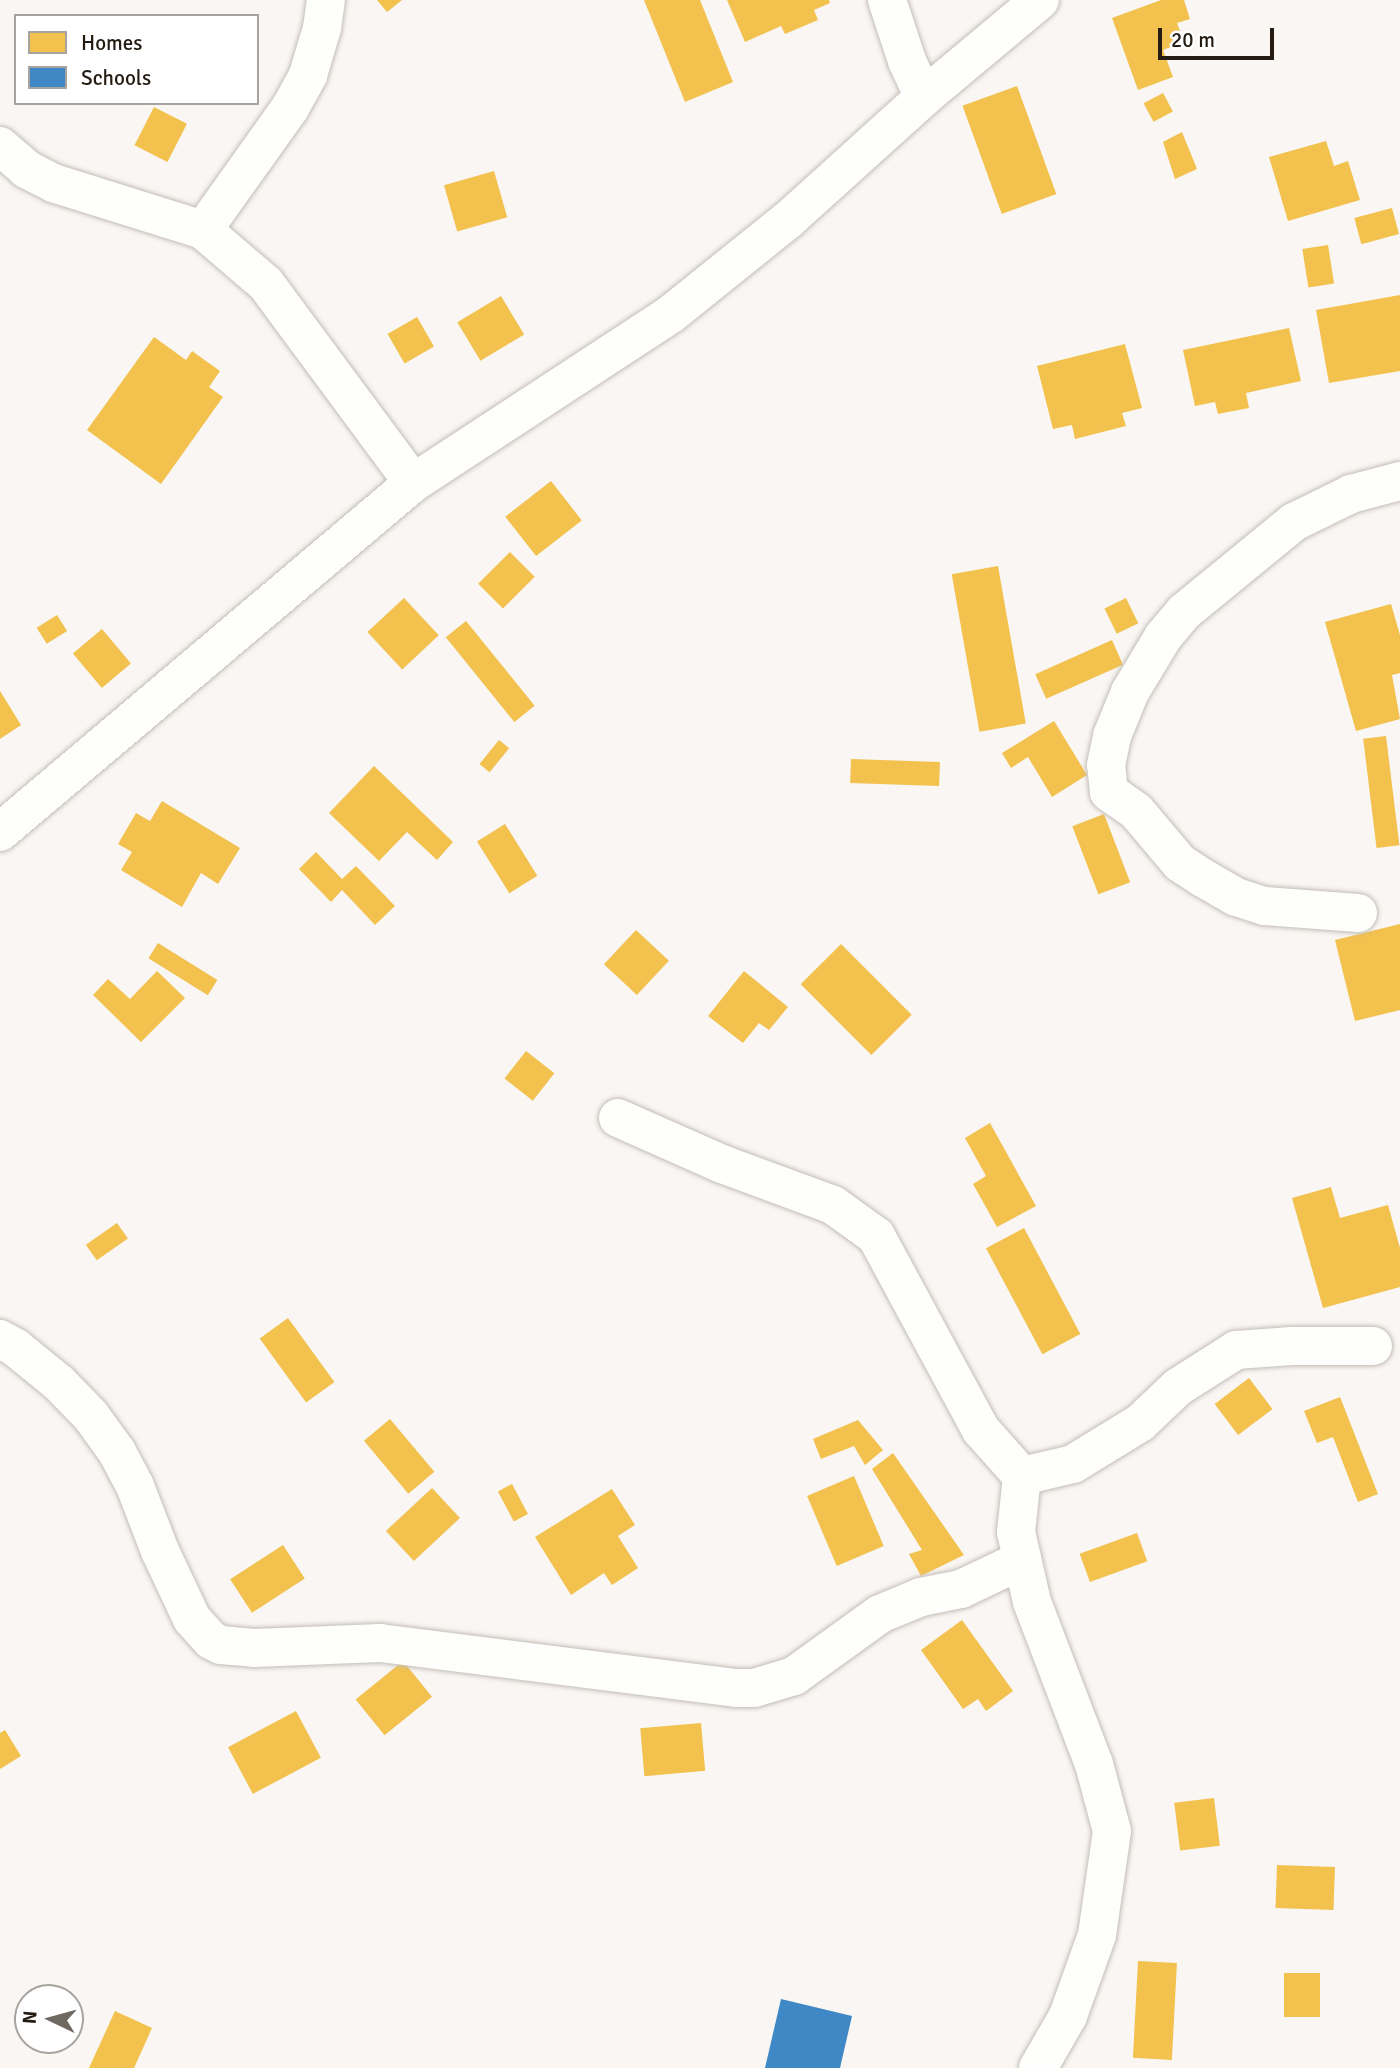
<!DOCTYPE html>
<html>
<head>
<meta charset="utf-8">
<style>
	body { margin:0 }
	#map { position:relative; width:1400px; height:2068px; overflow:hidden; background:#f9f6f3; font-family:Signika,sans-serif }
	div>[style] { position:absolute }
	[style*='--x'] { left:calc(var(--x)*1px); top:calc(var(--y)*1px); width:calc(var(--w)*1px); rotate:calc(var(--a)*1deg) }
	.homes>* { inset:0; background:#f2c14e; transform-origin:0 0 }
	.schools>* { inset:0; background:#3f88c5 }
	.roads { filter:drop-shadow(0 0 2px #c3bdb7) drop-shadow(0 0 2px #c3bdb7) }
	.minor>* { height:38px; margin:-19px; padding:0 19px; transform-origin:19px; border-radius:19px; background:#fefefd }
	.secondary>* { height:38px; margin:-19px; padding:0 19px; transform-origin:19px; border-radius:19px; background:#fefefd }
	span { translate:-50% -50%; white-space:nowrap; text-align:center; line-height:1.15; -webkit-text-stroke:7px #fff; paint-order:stroke }
	.legend { position:absolute; left:14px; top:14px; width:245px; height:91px; box-sizing:border-box; background:#fff; border:2px solid #a7a4a0; margin:0; padding:9px 12px; list-style:none; font-size:21px; color:#241c12 }
	.legend li { display:flex; align-items:center; gap:14px; height:35px }
	.legend b { width:35px; border:2px solid #a7a4a0 }
	.north { position:absolute; left:14px; top:1984px; width:70px; height:70px; box-sizing:border-box; background:#fff; border:2px solid #a7a4a0; border-radius:50%; rotate:275deg; font-size:19px; font-weight:700; line-height:28px; text-align:center; color:#241c12 }
	.north::after { content:''; display:block; margin:auto; width:24px; height:32px; background:#6f6861; clip-path:polygon(50% 0,100% 100%,50% 72%,0 100%) }
	.scale { position:absolute; left:1158px; top:28px; width:116px; height:32px; box-sizing:border-box; border:4px solid #241c12; border-top:0; padding-left:9px; font-size:21px; line-height:24px; white-space:nowrap; color:#241c12; -webkit-text-stroke:5px #fff; paint-order:stroke }
</style>
</head>
<body>
<div id="map">
	<div class="homes">
		<div style="clip-path:polygon(377px 0,402px 0,387px 12px)"></div>
		<div style="clip-path:polygon(644px 0,700px 0,733px 82px,685px 102px)"></div>
		<div style="clip-path:polygon(727px 0,829px 0,830px 3px,814px 10px,818px 20px,785px 34px,781px 26px,745px 42px)"></div>
		<div style="clip-path:polygon(1161px 0,1184px 0,1190px 19px,1177px 23px,1184px 42px,1163px 50px,1173px 77px,1138px 90px,1112px 18px)"></div>
		<div style="left:1017px;top:86px;width:115px;height:58px;rotate:70deg"></div>
		<div style="left:1163px;top:93px;width:21px;height:22px;rotate:62deg"></div>
		<div style="left:154px;top:107px;width:37px;height:43px;rotate:27deg"></div>
		<div style="clip-path:polygon(1182px 132px,1197px 169px,1175px 179px,1163px 142px)"></div>
		<div style="clip-path:polygon(1326px 141px,1334px 166px,1348px 161px,1360px 200px,1288px 221px,1269px 157px)"></div>
		<div style="left:494px;top:171px;width:48px;height:52px;rotate:74deg"></div>
		<div style="left:1392px;top:208px;width:27px;height:39px;rotate:75deg"></div>
		<div style="left:1328px;top:245px;width:39px;height:26px;rotate:81deg"></div>
		<div style="clip-path:polygon(1400px 295px,1400px 371px,1329px 383px,1316px 310px)"></div>
		<div style="left:501px;top:296px;width:45px;height:51px;rotate:59deg"></div>
		<div style="left:417px;top:317px;width:34px;height:34px;rotate:60deg"></div>
		<div style="clip-path:polygon(1289px 328px,1301px 381px,1246px 393px,1249px 408px,1218px 414px,1215px 402px,1195px 406px,1183px 350px)"></div>
		<div style="clip-path:polygon(154px 337px,186px 360px,192px 351px,220px 371px,209px 387px,223px 397px,161px 484px,87px 430px)"></div>
		<div style="clip-path:polygon(1125px 344px,1142px 408px,1122px 413px,1126px 426px,1075px 439px,1072px 425px,1053px 429px,1037px 366px)"></div>
		<div style="left:551px;top:481px;width:50px;height:58px;rotate:52deg"></div>
		<div style="left:510px;top:552px;width:35px;height:45px;rotate:45deg"></div>
		<div style="left:998px;top:566px;width:160px;height:47px;rotate:80deg"></div>
		<div style="left:404px;top:598px;width:51px;height:50px;rotate:47deg"></div>
		<div style="left:1126px;top:598px;width:28px;height:24px;rotate:64deg"></div>
		<div style="clip-path:polygon(1391px 604px,1400px 635px,1400px 673px,1392px 675px,1400px 719px,1356px 731px,1325px 622px)"></div>
		<div style="left:57px;top:615px;width:19px;height:24px;rotate:58deg"></div>
		<div style="left:466px;top:621px;width:109px;height:26px;rotate:51deg"></div>
		<div style="left:102px;top:629px;width:45px;height:38px;rotate:50deg"></div>
		<div style="left:1112px;top:640px;width:27px;height:84px;rotate:66deg"></div>
		<div style="clip-path:polygon(0 691px,21px 725px,0 739px)"></div>
		<div style="clip-path:polygon(1054px 721px,1087px 775px,1052px 797px,1028px 757px,1011px 768px,1002px 753px)"></div>
		<div style="left:1386px;top:736px;width:110px;height:23px;rotate:83deg"></div>
		<div style="left:499px;top:740px;width:13px;height:31px;rotate:39deg"></div>
		<div style="left:851px;top:759px;width:89px;height:24px;rotate:2deg"></div>
		<div style="clip-path:polygon(374px 766px,453px 842px,437px 860px,407px 832px,379px 861px,329px 813px)"></div>
		<div style="clip-path:polygon(162px 801px,240px 848px,218px 884px,201px 873px,182px 907px,121px 870px,132px 852px,118px 844px,136px 813px,150px 821px)"></div>
		<div style="left:1104px;top:814px;width:73px;height:34px;rotate:69deg"></div>
		<div style="left:505px;top:824px;width:61px;height:33px;rotate:58deg"></div>
		<div style="clip-path:polygon(316px 852px,342px 879px,356px 866px,395px 906px,375px 925px,342px 890px,331px 902px,299px 869px)"></div>
		<div style="clip-path:polygon(1400px 924px,1400px 1010px,1355px 1021px,1335px 940px)"></div>
		<div style="left:636px;top:930px;width:45px;height:47px;rotate:43deg"></div>
		<div style="left:158px;top:943px;width:70px;height:18px;rotate:32deg"></div>
		<div style="left:841px;top:944px;width:100px;height:57px;rotate:45deg"></div>
		<div style="clip-path:polygon(157px 971px,185px 998px,141px 1042px,93px 995px,108px 979px,130px 999px)"></div>
		<div style="clip-path:polygon(744px 971px,788px 1007px,769px 1030px,759px 1023px,743px 1043px,708px 1016px)"></div>
		<div style="left:526px;top:1051px;width:36px;height:35px;rotate:38deg"></div>
		<div style="clip-path:polygon(990px 1123px,1036px 1206px,997px 1227px,973px 1184px,986px 1176px,965px 1138px)"></div>
		<div style="clip-path:polygon(1331px 1187px,1340px 1218px,1388px 1205px,1400px 1248px,1400px 1287px,1323px 1308px,1292px 1198px)"></div>
		<div style="left:117px;top:1223px;width:19px;height:38px;rotate:55deg"></div>
		<div style="left:1024px;top:1228px;width:120px;height:43px;rotate:62deg"></div>
		<div style="left:288px;top:1318px;width:79px;height:35px;rotate:54deg"></div>
		<div style="left:1249px;top:1378px;width:39px;height:43px;rotate:53deg"></div>
		<div style="clip-path:polygon(1340px 1397px,1378px 1494px,1358px 1502px,1333px 1437px,1317px 1443px,1304px 1411px)"></div>
		<div style="left:390px;top:1419px;width:69px;height:34px;rotate:50deg"></div>
		<div style="clip-path:polygon(858px 1420px,883px 1450px,865px 1465px,854px 1446px,821px 1459px,813px 1439px)"></div>
		<div style="clip-path:polygon(893px 1453px,964px 1555px,921px 1576px,909px 1554px,922px 1550px,872px 1469px)"></div>
		<div style="left:854px;top:1476px;width:76px;height:51px;rotate:67deg"></div>
		<div style="left:512px;top:1484px;width:34px;height:16px;rotate:62deg"></div>
		<div style="left:432px;top:1488px;width:41px;height:63px;rotate:47deg"></div>
		<div style="clip-path:polygon(612px 1489px,635px 1525px,618px 1536px,638px 1568px,612px 1585px,604px 1573px,571px 1595px,535px 1537px)"></div>
		<div style="left:1137px;top:1533px;width:30px;height:61px;rotate:70deg"></div>
		<div style="left:283px;top:1545px;width:40px;height:63px;rotate:57deg"></div>
		<div style="clip-path:polygon(962px 1620px,1013px 1691px,986px 1711px,978px 1699px,963px 1709px,921px 1650px)"></div>
		<div style="left:403px;top:1661px;width:46px;height:61px;rotate:51deg"></div>
		<div style="left:296px;top:1711px;width:53px;height:77px;rotate:62deg"></div>
		<div style="left:701px;top:1723px;width:48px;height:61px;rotate:85deg"></div>
		<div style="clip-path:polygon(5px 1730px,21px 1756px,0 1769px,0 1733px)"></div>
		<div style="left:1214px;top:1798px;width:48px;height:40px;rotate:83deg"></div>
		<div style="left:1277px;top:1865px;width:58px;height:43px;rotate:2deg"></div>
		<div style="left:1138px;top:1961px;width:39px;height:97px;rotate:3deg"></div>
		<div style="left:1320px;top:1973px;width:44px;height:36px;rotate:90deg"></div>
		<div style="clip-path:polygon(115px 2011px,152px 2028px,134px 2068px,89px 2068px)"></div>
	</div>
	<div class="schools">
		<div style="clip-path:polygon(781px 1999px,852px 2016px,840px 2068px,765px 2068px)"></div>
	</div>
	<div class="roads">
		<div class="minor">
			<div style="--x:887;--y:0;--w:64;--a:71.8"></div>
			<div style="--x:907;--y:61;--w:40;--a:65"></div>
			<div style="--x:0;--y:146;--w:35;--a:41"></div>
			<div style="--x:26;--y:169;--w:30;--a:27"></div>
			<div style="--x:53;--y:183;--w:157;--a:17.4"></div>
			<div style="--x:203;--y:230;--w:83;--a:40.6"></div>
			<div style="--x:266;--y:284;--w:247;--a:53.5"></div>
			<div style="--x:203;--y:230;--w:150;--a:-54.5"></div>
			<div style="--x:290;--y:108;--w:38;--a:-61"></div>
			<div style="--x:308;--y:75;--w:49;--a:-73.4"></div>
			<div style="--x:322;--y:28;--w:28;--a:-82"></div>
			<div style="--x:1358;--y:913;--w:94;--a:-175.7"></div>
			<div style="--x:1264;--y:906;--w:29;--a:-162"></div>
			<div style="--x:1236;--y:897;--w:38;--a:-150"></div>
			<div style="--x:1203;--y:878;--w:27;--a:-147"></div>
			<div style="--x:1180;--y:863;--w:68;--a:-130.2"></div>
			<div style="--x:1136;--y:811;--w:33;--a:-145"></div>
			<div style="--x:1109;--y:792;--w:27;--a:-96"></div>
			<div style="--x:1106;--y:765;--w:30;--a:-78"></div>
			<div style="--x:1112;--y:736;--w:48;--a:-67.8"></div>
			<div style="--x:1130;--y:692;--w:64;--a:-59"></div>
			<div style="--x:1163;--y:637;--w:33;--a:-50"></div>
			<div style="--x:1184;--y:612;--w:142;--a:-39.3"></div>
			<div style="--x:1294;--y:522;--w:64;--a:-26.2"></div>
			<div style="--x:1351;--y:494;--w:51;--a:-14.9"></div>
			<div style="--x:618;--y:1118;--w:114;--a:23.9"></div>
			<div style="--x:722;--y:1164;--w:118;--a:20.3"></div>
			<div style="--x:833;--y:1205;--w:53;--a:35.8"></div>
			<div style="--x:876;--y:1236;--w:221;--a:61.6"></div>
			<div style="--x:981;--y:1430;--w:62;--a:48.3"></div>
			<div style="--x:1022;--y:1476;--w:56;--a:96.1"></div>
			<div style="--x:1016;--y:1532;--w:72;--a:77.1"></div>
			<div style="--x:1032;--y:1602;--w:173;--a:69.1"></div>
			<div style="--x:1094;--y:1764;--w:69;--a:75"></div>
			<div style="--x:1112;--y:1831;--w:105;--a:98.2"></div>
			<div style="--x:1097;--y:1935;--w:86;--a:109.7"></div>
			<div style="--x:1068;--y:2016;--w:60;--a:120"></div>
			<div style="--x:0;--y:1339;--w:18;--a:29"></div>
			<div style="--x:16;--y:1348;--w:55;--a:39.1"></div>
			<div style="--x:59;--y:1383;--w:46;--a:45.9"></div>
			<div style="--x:91;--y:1416;--w:44;--a:54.2"></div>
			<div style="--x:117;--y:1452;--w:38;--a:62"></div>
			<div style="--x:135;--y:1486;--w:70;--a:69"></div>
			<div style="--x:160;--y:1551;--w:75;--a:64.8"></div>
			<div style="--x:192;--y:1619;--w:28;--a:48"></div>
			<div style="--x:211;--y:1640;--w:11;--a:27"></div>
			<div style="--x:221;--y:1645;--w:33;--a:5"></div>
			<div style="--x:254;--y:1648;--w:126;--a:-2.3"></div>
			<div style="--x:380;--y:1643;--w:359;--a:7.2"></div>
			<div style="--x:736;--y:1688;--w:18;--a:0"></div>
			<div style="--x:754;--y:1688;--w:42;--a:-16.7"></div>
			<div style="--x:794;--y:1676;--w:106;--a:-35.8"></div>
			<div style="--x:880;--y:1614;--w:44;--a:-22.5"></div>
			<div style="--x:921;--y:1597;--w:41;--a:-11.3"></div>
			<div style="--x:961;--y:1589;--w:68;--a:-25.4"></div>
			<div style="--x:1022;--y:1476;--w:52;--a:-13.2"></div>
			<div style="--x:1073;--y:1464;--w:79;--a:-31.5"></div>
			<div style="--x:1140;--y:1423;--w:52;--a:-43.5"></div>
			<div style="--x:1178;--y:1387;--w:69;--a:-32.5"></div>
			<div style="--x:1236;--y:1350;--w:56;--a:-4.1"></div>
			<div style="--x:1292;--y:1346;--w:81;--a:0"></div>
		</div>
		<div class="secondary">
			<div style="--x:0;--y:832;--w:541;--a:-40.2"></div>
			<div style="--x:413;--y:483;--w:308;--a:-33.2"></div>
			<div style="--x:671;--y:314;--w:150;--a:-38.8"></div>
			<div style="--x:788;--y:220;--w:183;--a:-42.1"></div>
			<div style="--x:924;--y:97;--w:151;--a:-39.9"></div>
		</div>
	</div>
	<ul class="legend">
	<li><b style="height:19px;background:#f2c14e"></b>Homes</li>
	<li><b style="height:19px;background:#3f88c5"></b>Schools</li>
	</ul>
	<div class="north">N</div>
	<div class="scale">20 m</div>
</div>
</body>
</html>
